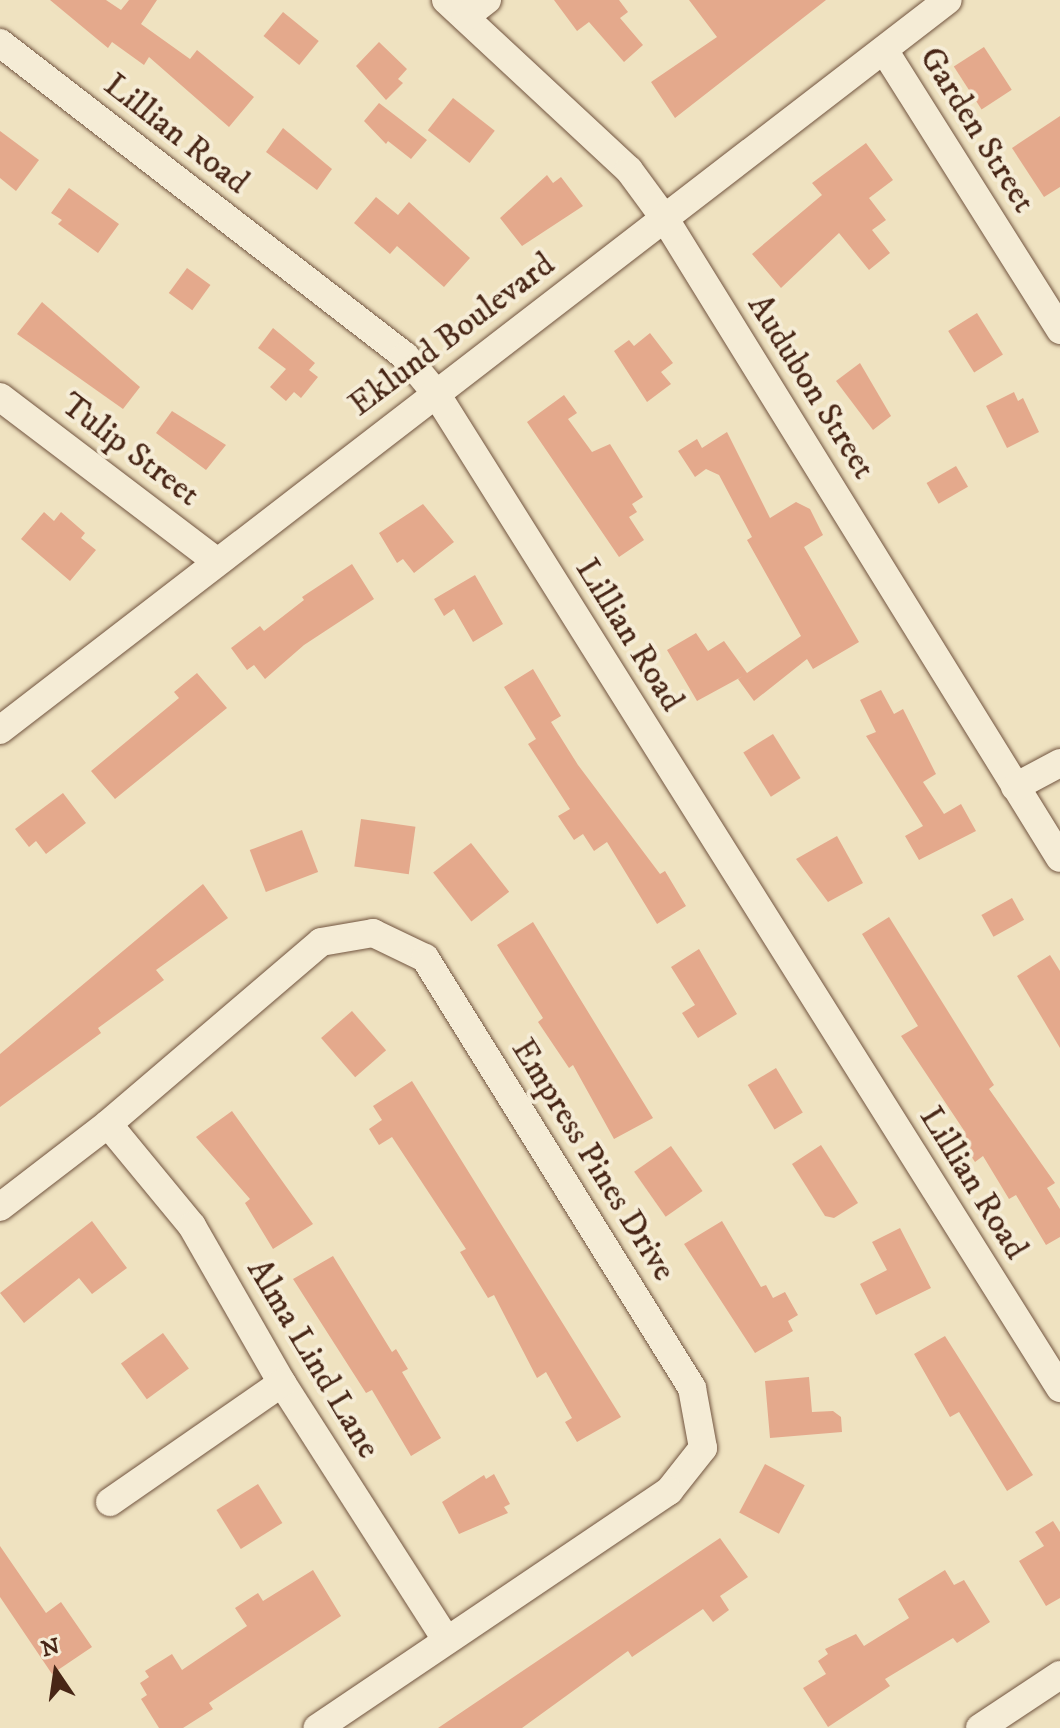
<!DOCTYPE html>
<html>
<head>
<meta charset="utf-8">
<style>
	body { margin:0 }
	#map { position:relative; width:1060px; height:1728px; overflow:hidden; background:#efe2c0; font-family:"IM FELL DW Pica",serif }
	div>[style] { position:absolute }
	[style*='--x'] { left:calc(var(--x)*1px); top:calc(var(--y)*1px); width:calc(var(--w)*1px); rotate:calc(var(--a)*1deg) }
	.building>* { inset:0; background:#e4a98c; transform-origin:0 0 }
	.roads { filter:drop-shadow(0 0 2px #725540) drop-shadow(0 0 2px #725540) }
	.minor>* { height:28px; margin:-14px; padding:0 14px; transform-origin:14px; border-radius:14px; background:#f5ecd6 }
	span { translate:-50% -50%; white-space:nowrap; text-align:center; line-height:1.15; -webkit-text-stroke:8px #f5ecd6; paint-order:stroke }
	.street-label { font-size:34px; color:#482616 }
	.north { position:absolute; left:16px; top:1632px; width:80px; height:80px; -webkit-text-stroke:6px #f5ecd6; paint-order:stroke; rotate:347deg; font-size:22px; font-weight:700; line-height:32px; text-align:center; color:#482616 }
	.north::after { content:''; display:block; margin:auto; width:28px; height:36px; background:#482616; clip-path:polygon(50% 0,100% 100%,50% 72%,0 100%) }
</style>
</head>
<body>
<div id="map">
	<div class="building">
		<div style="clip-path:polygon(50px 0,106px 0,121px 10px,129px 0,157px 0,141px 24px,190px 59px,197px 50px,254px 97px,229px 127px,149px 57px,144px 65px,112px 42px,108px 48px)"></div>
		<div style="clip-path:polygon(554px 0,619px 0,628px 12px,620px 18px,643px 45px,624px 62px,589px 22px,577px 31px)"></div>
		<div style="clip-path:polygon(689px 0,826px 0,675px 118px,651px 82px,717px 37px)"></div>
		<div style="left:283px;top:12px;width:46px;height:31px;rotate:39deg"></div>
		<div style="clip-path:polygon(379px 42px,407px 69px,398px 79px,403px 83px,386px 100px,356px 66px)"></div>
		<div style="left:984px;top:47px;width:51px;height:36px;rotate:57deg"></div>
		<div style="left:453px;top:98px;width:53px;height:41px;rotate:38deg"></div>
		<div style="clip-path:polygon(379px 103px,427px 140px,411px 159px,388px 141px,386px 144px,364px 121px)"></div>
		<div style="clip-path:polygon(1060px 116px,1060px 187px,1044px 197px,1012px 148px)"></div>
		<div style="clip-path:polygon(283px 128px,332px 169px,317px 190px,266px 152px)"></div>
		<div style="clip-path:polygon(0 131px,39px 160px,16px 191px,0 178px)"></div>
		<div style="clip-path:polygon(866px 143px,893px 180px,869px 198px,886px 220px,872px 230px,890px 253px,869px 270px,839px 233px,781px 288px,752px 254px,822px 195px,812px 183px)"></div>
		<div style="clip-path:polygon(547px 175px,553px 183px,561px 177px,583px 206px,522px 246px,500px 218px)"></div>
		<div style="clip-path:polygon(69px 188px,119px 224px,98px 253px,58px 224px,62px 220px,51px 213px)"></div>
		<div style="clip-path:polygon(376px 197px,398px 215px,409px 202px,470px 258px,444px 287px,397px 246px,390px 254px,354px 223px)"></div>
		<div style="left:187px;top:268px;width:29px;height:31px;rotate:36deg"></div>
		<div style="clip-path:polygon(42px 302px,140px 387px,123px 409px,17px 334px)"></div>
		<div style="left:977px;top:313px;width:49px;height:34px;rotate:58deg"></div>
		<div style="clip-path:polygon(273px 328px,315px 363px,309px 370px,318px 377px,301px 398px,294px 392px,286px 401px,270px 387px,286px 369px,258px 348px)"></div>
		<div style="clip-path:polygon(650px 333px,673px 363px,661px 372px,671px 384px,647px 402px,614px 351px,629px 340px,634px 346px)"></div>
		<div style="clip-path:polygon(860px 363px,891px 416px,873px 430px,836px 381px)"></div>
		<div style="clip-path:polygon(1014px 392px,1018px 401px,1023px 398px,1039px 432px,1007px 448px,986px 406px)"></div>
		<div style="clip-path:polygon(564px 395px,577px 413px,568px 419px,592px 452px,610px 444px,643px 497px,632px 504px,637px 512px,629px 517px,644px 540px,619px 557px,527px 422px)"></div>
		<div style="clip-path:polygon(172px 411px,226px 445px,206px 470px,156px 433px)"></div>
		<div style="clip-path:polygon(727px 432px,770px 518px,796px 502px,810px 509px,823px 535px,804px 547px,859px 642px,813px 669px,807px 659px,754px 701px,738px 679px,743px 676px,697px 701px,667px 650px,696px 633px,708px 651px,724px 641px,747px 673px,801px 636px,747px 540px,752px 537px,719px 475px,706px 469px,695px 477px,678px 451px,697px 439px,702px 448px)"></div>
		<div style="left:956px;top:466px;width:24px;height:34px;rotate:60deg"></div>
		<div style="clip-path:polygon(423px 504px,454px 542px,414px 573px,403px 559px,397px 563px,379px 533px)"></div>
		<div style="clip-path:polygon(44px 512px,54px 521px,61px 512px,85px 533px,81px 538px,96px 550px,70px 581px,21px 539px)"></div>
		<div style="clip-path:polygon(352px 564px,374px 599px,304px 645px,265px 679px,254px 665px,247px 670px,231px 648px,260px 626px,264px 631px,304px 600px,302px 597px)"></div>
		<div style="clip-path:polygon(475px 575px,503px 624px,473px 642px,454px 609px,444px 616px,434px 599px)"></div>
		<div style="clip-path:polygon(533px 669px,561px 716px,551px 722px,578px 765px,660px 874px,665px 871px,686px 906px,657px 924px,607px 842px,594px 851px,583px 834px,574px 840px,558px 816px,570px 809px,528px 744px,536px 739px,504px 687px)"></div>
		<div style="clip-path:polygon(197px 673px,227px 708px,115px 799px,91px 771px,179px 698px,174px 692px)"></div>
		<div style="clip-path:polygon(881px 690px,894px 714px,903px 709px,936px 774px,923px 782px,944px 814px,961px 804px,976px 831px,919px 860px,905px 836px,923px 826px,866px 736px,876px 732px,860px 700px)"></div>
		<div style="left:773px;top:734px;width:52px;height:35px;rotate:58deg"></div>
		<div style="clip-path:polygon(63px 793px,86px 823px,46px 854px,36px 841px,29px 847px,15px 829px)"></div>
		<div style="left:361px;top:819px;width:55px;height:48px;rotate:8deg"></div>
		<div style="left:302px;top:830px;width:45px;height:56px;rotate:69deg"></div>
		<div style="clip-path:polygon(837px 836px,863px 883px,828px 902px,796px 859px)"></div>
		<div style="left:471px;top:843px;width:62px;height:48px;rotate:52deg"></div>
		<div style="clip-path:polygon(203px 884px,228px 918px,156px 970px,164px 980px,98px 1028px,101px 1033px,0 1107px,0 1054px)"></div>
		<div style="left:1012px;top:898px;width:25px;height:35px;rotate:61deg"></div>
		<div style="clip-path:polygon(889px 917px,994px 1085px,989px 1089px,1055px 1183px,1047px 1188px,1060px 1209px,1060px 1237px,1046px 1245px,1016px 1195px,1009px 1199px,983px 1156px,975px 1162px,958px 1136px,965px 1132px,901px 1036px,918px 1026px,862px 934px)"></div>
		<div style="clip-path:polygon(533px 922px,653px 1118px,614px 1139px,573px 1065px,569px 1068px,538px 1022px,543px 1018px,497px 945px)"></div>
		<div style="clip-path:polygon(699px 949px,737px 1014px,698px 1038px,682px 1013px,695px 1005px,671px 967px)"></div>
		<div style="clip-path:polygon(1050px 955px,1060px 971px,1060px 1048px,1017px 976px)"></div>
		<div style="left:352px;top:1011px;width:52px;height:41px;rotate:49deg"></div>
		<div style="left:776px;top:1068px;width:52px;height:33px;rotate:59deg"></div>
		<div style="clip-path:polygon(412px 1081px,621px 1417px,577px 1442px,565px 1422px,572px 1418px,546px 1372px,537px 1378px,494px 1295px,488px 1298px,460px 1252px,466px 1249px,392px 1137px,379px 1145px,369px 1129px,382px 1120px,373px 1106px)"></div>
		<div style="clip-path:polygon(232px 1111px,313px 1224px,273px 1249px,245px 1203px,250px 1199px,196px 1137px)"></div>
		<div style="clip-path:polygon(821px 1145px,858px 1203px,834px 1218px,825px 1216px,792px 1164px)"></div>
		<div style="left:671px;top:1146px;width:55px;height:45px;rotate:55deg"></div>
		<div style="clip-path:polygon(92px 1221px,127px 1268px,92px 1294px,79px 1278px,24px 1323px,0 1293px)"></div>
		<div style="clip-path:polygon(722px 1221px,761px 1287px,766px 1285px,773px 1298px,785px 1292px,798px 1315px,788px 1321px,793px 1331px,755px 1353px,684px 1244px)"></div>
		<div style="clip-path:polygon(900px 1228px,931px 1288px,876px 1315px,860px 1284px,887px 1270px,872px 1242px)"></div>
		<div style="clip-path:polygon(333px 1256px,392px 1352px,396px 1349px,408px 1369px,402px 1372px,441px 1438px,411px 1456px,372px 1390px,366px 1393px,293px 1279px)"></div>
		<div style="left:163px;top:1333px;width:44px;height:52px;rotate:54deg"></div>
		<div style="clip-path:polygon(945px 1336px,1033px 1475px,1007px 1491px,959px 1412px,950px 1417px,914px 1354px)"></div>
		<div style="clip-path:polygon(809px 1377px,812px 1412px,833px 1411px,841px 1417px,842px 1432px,770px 1438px,765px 1381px)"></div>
		<div style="left:765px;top:1464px;width:45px;height:55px;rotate:28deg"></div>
		<div style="clip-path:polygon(494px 1474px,510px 1504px,504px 1507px,508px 1513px,459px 1534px,442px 1502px,484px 1475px,486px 1479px)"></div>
		<div style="left:258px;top:1484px;width:46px;height:49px;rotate:58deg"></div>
		<div style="clip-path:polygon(1053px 1521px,1060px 1532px,1060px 1598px,1046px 1606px,1019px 1561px,1044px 1546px,1035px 1532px)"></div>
		<div style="clip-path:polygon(720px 1538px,748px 1577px,720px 1596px,729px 1610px,713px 1622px,703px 1609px,632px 1657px,628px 1651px,522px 1728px,438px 1728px)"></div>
		<div style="clip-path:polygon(0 1546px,46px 1613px,61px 1602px,92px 1647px,52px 1674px,0 1597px)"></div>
		<div style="clip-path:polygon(313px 1570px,341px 1616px,209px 1703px,213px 1709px,183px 1728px,159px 1728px,141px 1699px,147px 1695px,140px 1683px,149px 1677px,145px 1671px,172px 1654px,182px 1670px,247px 1626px,235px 1608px,258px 1593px,263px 1601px)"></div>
		<div style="clip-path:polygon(945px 1570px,954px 1585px,964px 1580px,990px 1622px,957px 1643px,953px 1638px,885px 1679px,890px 1686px,828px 1727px,803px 1688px,826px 1674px,818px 1661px,828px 1654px,825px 1649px,856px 1634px,864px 1646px,909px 1618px,898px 1599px)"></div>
	</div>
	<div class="roads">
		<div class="minor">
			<div style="--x:446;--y:0;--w:250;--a:42.9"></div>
			<div style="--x:629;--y:170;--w:61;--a:53.7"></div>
			<div style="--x:665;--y:219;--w:751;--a:58.28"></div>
			<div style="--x:465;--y:17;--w:28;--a:-38"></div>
			<div style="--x:0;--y:43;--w:512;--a:37.7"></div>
			<div style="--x:405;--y:356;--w:47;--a:50.2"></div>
			<div style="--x:435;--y:392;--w:1176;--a:57.89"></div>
			<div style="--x:884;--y:50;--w:331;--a:57.8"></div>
			<div style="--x:0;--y:397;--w:271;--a:37.2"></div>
			<div style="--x:0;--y:730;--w:1196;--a:-37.6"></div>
			<div style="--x:1015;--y:787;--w:51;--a:-28.1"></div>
			<div style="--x:108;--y:1124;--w:132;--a:50.5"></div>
			<div style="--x:192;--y:1226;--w:181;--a:60.2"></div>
			<div style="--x:282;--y:1383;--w:304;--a:57.4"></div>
			<div style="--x:0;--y:1207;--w:136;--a:-37.5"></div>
			<div style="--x:108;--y:1124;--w:280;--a:-40.5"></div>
			<div style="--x:321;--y:942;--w:53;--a:-9.8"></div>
			<div style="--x:373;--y:933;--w:58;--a:25.7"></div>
			<div style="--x:425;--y:958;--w:506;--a:58.16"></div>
			<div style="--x:692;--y:1388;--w:61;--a:79.6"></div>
			<div style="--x:703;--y:1448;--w:55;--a:128.3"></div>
			<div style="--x:669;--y:1491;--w:424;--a:146"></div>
			<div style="--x:110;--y:1502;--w:209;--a:-34.7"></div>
			<div style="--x:980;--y:1728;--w:96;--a:-33.5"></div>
		</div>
	</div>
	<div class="street-label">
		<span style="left:977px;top:130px;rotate:58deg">Garden Street</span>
		<span style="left:176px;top:134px;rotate:38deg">Lillian Road</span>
		<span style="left:452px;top:335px;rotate:-37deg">Eklund Boulevard</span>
		<span style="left:811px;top:387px;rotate:58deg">Audubon Street</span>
		<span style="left:130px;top:450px;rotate:37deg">Tulip Street</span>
		<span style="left:629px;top:635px;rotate:58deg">Lillian Road</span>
		<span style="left:593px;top:1160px;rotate:58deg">Empress Pines Drive</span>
		<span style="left:973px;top:1183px;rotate:58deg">Lillian Road</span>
		<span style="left:313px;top:1359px;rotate:59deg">Alma Lind Lane</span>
	</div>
	<div class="north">N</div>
</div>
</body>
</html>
